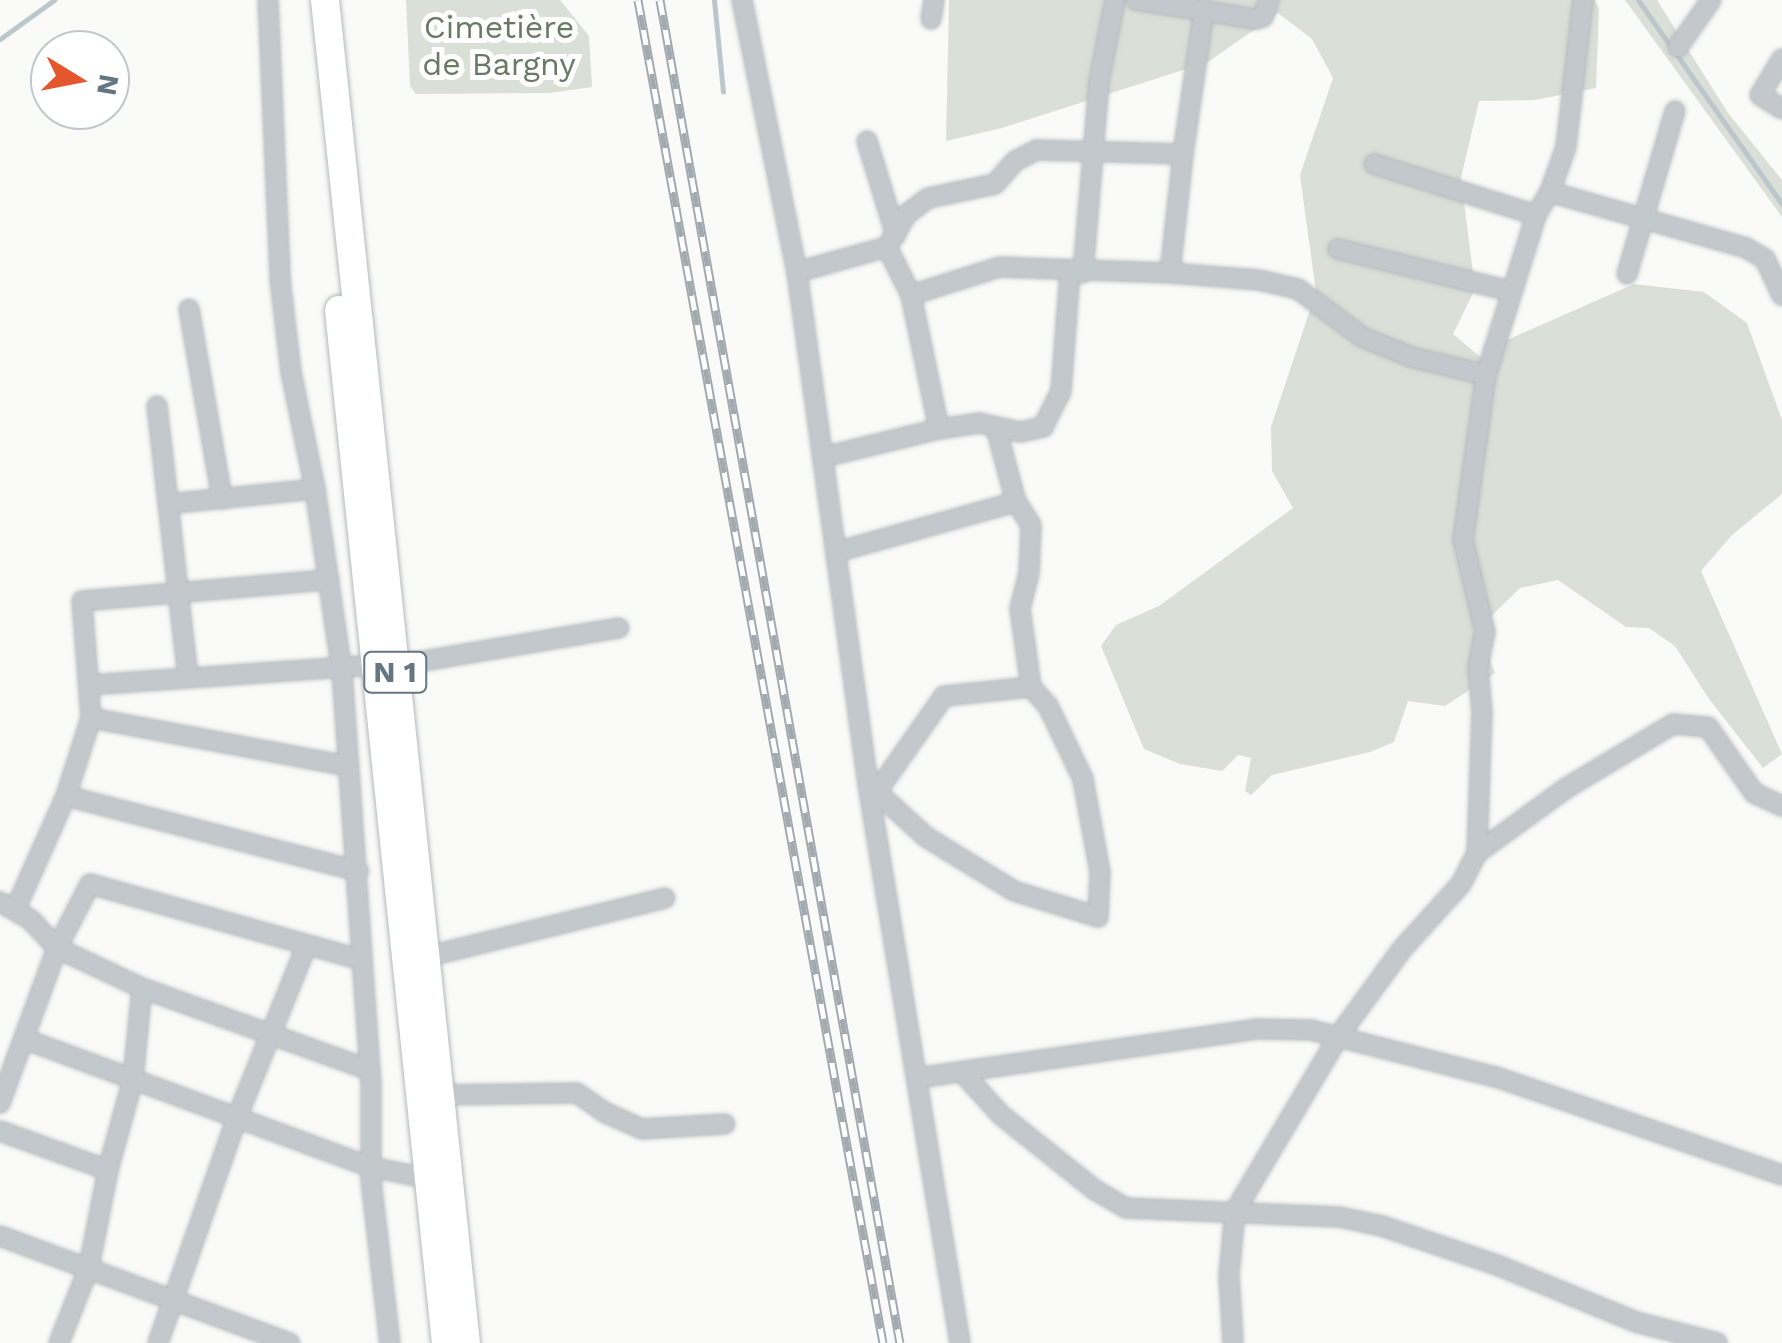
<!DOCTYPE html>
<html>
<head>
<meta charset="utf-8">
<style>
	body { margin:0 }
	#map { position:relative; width:1782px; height:1343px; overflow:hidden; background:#fafaf8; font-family:"Work Sans",sans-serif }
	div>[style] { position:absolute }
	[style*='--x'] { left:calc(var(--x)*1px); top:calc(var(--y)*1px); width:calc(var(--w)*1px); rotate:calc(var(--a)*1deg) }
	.green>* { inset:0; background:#dadfd7 }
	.stream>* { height:5px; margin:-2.5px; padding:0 2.5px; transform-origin:2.5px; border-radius:2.5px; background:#bbc7cb }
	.roads { filter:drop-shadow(0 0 2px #b4b9bd) drop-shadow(0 0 2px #b4b9bd) }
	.minor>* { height:18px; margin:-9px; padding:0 9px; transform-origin:9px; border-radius:9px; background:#c3c8cc }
	.highway>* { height:28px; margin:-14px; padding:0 14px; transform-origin:14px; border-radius:14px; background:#fff }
	.rail>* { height:9px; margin-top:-4.5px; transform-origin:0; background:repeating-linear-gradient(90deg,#fff 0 15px,#a2aab0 0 30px); box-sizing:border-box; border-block:2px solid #a2aab0 }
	span { translate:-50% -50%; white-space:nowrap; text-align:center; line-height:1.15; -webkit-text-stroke:10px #fff; paint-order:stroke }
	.shield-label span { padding:2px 8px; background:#fff; border:2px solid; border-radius:8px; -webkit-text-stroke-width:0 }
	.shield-label { font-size:30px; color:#657683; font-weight:700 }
	.park-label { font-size:32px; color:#687a64 }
	.north { position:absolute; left:30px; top:30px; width:100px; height:100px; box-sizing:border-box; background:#fff; border:2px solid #c1c8cd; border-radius:50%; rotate:100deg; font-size:28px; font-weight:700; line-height:40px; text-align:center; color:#657683 }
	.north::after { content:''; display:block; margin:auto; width:35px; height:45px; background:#e4572e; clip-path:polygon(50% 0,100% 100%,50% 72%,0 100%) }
</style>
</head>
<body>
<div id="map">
	<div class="green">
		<div style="clip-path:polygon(406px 0,560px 0,589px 36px,592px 87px,550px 93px,416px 94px,410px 86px)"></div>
		<div style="clip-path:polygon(949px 0,1595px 0,1599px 9px,1596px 88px,1535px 100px,1479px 101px,1461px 178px,1475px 289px,1453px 334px,1485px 361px,1507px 340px,1634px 284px,1704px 292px,1747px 323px,1782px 420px,1782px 494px,1732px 535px,1701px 571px,1782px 754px,1763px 768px,1709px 699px,1675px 646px,1649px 628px,1626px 627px,1558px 580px,1520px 588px,1478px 629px,1495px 673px,1445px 706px,1408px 701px,1394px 742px,1370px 752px,1272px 775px,1251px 795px,1245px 791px,1251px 758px,1238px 755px,1222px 771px,1180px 764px,1144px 749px,1101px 646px,1116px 625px,1159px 606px,1293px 508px,1272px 471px,1271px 427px,1316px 292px,1300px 175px,1333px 78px,1312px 39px,1278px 13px,1208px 62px,1002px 128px,946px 141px)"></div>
		<div style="clip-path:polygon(1625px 0,1657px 0,1728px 113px,1782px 180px,1782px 217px)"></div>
	</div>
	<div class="stream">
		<div style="--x:714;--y:0;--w:92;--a:84.4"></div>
		<div style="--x:1638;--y:0;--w:250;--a:54.8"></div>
		<div style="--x:0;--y:39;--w:67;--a:-35.8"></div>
	</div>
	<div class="roads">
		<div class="minor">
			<div style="--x:268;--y:0;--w:279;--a:87.5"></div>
			<div style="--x:280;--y:279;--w:94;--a:83.3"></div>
			<div style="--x:291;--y:372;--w:119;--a:78.4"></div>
			<div style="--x:315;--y:489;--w:184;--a:81.6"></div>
			<div style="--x:342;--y:671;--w:411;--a:86"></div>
			<div style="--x:371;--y:1081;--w:99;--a:90"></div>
			<div style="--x:371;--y:1180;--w:164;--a:83.4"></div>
			<div style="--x:742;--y:0;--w:278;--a:78.6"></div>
			<div style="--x:797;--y:272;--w:517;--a:82.11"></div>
			<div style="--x:868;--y:784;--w:567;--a:80.65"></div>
			<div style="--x:1136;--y:0;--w:121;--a:9.1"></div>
			<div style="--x:1255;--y:19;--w:8;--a:-14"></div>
			<div style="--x:1263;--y:17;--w:18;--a:-71"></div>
			<div style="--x:1583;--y:0;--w:148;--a:96.6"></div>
			<div style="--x:1566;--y:147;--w:48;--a:109.6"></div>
			<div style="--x:1550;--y:192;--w:204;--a:15.9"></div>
			<div style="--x:1746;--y:248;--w:22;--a:30"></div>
			<div style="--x:1765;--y:259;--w:40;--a:65"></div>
			<div style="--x:931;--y:19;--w:19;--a:-81"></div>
			<div style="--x:1678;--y:47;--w:57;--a:-54.9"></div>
			<div style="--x:1782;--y:59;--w:42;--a:121.4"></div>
			<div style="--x:1760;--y:95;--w:26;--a:32"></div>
			<div style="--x:867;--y:141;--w:98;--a:72.9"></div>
			<div style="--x:1183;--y:154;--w:146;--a:-81.7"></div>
			<div style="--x:1374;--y:164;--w:170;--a:17.5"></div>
			<div style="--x:1338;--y:249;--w:177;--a:13.7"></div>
			<div style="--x:797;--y:272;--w:93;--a:-15.5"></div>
			<div style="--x:887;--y:247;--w:39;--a:-59"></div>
			<div style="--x:907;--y:214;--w:26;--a:-37"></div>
			<div style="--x:928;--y:198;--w:68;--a:-11.8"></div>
			<div style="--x:995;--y:184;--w:30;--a:-49"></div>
			<div style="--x:1015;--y:161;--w:25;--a:-27"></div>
			<div style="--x:1037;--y:150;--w:146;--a:1.6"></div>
			<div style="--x:1183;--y:154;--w:120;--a:96.2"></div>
			<div style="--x:1170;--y:273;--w:89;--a:4.5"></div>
			<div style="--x:1259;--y:280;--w:40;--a:13"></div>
			<div style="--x:1298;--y:289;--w:80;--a:36.9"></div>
			<div style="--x:1362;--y:337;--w:53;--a:22.2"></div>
			<div style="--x:1411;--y:357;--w:77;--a:13.5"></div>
			<div style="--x:1083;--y:273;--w:193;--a:-85.2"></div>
			<div style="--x:1099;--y:81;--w:83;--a:-78.8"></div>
			<div style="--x:1627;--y:274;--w:170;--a:-73.6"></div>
			<div style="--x:911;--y:295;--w:93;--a:-17.5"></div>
			<div style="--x:1000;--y:267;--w:170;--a:2"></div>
			<div style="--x:189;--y:309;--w:193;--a:80.1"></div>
			<div style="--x:157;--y:406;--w:274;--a:83.5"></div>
			<div style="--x:939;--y:429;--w:40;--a:-8.5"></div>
			<div style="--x:979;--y:423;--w:42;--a:12.4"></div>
			<div style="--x:1020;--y:432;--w:24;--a:-12"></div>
			<div style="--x:1043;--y:427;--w:40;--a:-63.4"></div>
			<div style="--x:1061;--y:391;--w:119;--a:-85.7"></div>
			<div style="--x:824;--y:457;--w:118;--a:-13.7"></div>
			<div style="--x:939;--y:429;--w:137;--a:-101.8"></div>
			<div style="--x:911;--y:295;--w:54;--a:-116.6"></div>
			<div style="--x:168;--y:504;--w:148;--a:-5.8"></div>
			<div style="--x:840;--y:551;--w:183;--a:-15.6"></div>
			<div style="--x:394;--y:666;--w:228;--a:-9.6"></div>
			<div style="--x:89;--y:685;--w:285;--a:-4"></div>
			<div style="--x:91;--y:718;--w:261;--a:10.6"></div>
			<div style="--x:868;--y:784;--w:79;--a:42.4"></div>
			<div style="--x:926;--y:837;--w:103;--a:31.5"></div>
			<div style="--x:1014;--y:891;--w:88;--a:17.2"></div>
			<div style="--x:1098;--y:917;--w:45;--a:-87.5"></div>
			<div style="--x:1100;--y:872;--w:95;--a:-100.4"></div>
			<div style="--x:1083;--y:779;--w:81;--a:-115.6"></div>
			<div style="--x:1048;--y:706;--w:25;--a:-132"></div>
			<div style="--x:1031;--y:687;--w:79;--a:-98"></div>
			<div style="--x:1020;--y:609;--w:36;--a:-76"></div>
			<div style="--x:1029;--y:574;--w:49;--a:-87.7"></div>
			<div style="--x:1031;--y:525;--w:27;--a:-123"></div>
			<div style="--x:1016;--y:502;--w:77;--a:-105.1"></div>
			<div style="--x:878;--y:790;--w:115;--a:-54.9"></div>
			<div style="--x:944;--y:696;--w:87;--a:-5.9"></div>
			<div style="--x:66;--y:796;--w:302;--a:14.4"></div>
			<div style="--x:1477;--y:853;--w:141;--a:-88"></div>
			<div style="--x:1482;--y:712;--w:45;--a:-95.1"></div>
			<div style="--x:1478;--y:667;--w:36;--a:-79"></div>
			<div style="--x:1485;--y:632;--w:95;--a:-103.4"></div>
			<div style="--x:1463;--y:540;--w:167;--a:-82.1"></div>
			<div style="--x:1486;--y:375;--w:168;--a:-72.6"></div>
			<div style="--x:1536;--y:215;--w:27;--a:-59"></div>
			<div style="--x:0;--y:902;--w:34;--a:30"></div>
			<div style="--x:30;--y:919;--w:40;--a:47"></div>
			<div style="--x:57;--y:948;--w:94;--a:25.2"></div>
			<div style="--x:142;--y:988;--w:242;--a:19.8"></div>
			<div style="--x:15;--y:910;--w:125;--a:-65.9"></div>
			<div style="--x:66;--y:796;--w:82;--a:-72.2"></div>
			<div style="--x:91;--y:718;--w:117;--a:-94.4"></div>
			<div style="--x:82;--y:601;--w:248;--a:-4.9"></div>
			<div style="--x:425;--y:957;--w:247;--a:-13.8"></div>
			<div style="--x:27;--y:1040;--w:367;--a:20.3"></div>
			<div style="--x:371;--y:1167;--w:56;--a:11.3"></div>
			<div style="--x:962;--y:1072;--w:58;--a:47.8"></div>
			<div style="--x:1001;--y:1115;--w:120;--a:38.6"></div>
			<div style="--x:1095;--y:1190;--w:36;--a:30"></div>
			<div style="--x:1126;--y:1208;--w:213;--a:2.4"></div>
			<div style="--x:1339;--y:1217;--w:44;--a:11.8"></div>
			<div style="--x:1382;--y:1226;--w:121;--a:18.7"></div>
			<div style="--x:1497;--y:1265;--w:150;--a:22.3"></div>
			<div style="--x:1636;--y:1322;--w:84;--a:14.5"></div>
			<div style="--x:917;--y:1078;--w:343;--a:-8.2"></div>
			<div style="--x:1256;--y:1029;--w:55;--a:1"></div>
			<div style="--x:1311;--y:1030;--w:191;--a:14.3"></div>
			<div style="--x:1496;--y:1077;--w:302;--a:18.9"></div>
			<div style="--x:440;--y:1095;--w:137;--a:-0.8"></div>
			<div style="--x:577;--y:1093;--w:33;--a:35"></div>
			<div style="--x:604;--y:1112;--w:42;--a:24.1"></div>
			<div style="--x:642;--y:1129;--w:83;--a:-3.4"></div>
			<div style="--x:0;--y:1103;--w:165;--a:-69.8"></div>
			<div style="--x:57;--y:948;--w:72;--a:-62.7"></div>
			<div style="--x:90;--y:884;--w:282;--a:15.6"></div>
			<div style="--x:0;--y:1131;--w:115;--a:19.9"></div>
			<div style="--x:0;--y:1236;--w:309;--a:20.3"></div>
			<div style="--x:59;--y:1343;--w:82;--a:-68.5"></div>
			<div style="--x:89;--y:1267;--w:99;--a:-78.9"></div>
			<div style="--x:108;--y:1170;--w:94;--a:-74.6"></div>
			<div style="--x:133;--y:1079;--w:91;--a:-84.4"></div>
			<div style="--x:158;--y:1343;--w:236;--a:-70.7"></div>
			<div style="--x:236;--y:1120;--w:187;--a:-68"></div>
			<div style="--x:1233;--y:1343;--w:68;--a:-93.4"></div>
			<div style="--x:1229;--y:1275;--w:64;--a:-84.6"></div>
			<div style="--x:1235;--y:1211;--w:206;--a:-59.3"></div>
			<div style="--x:1340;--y:1034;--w:107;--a:-53.8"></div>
			<div style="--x:1403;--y:948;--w:86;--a:-47.8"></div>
			<div style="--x:1461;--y:884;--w:35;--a:-63"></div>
			<div style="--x:1477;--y:853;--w:112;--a:-36"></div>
			<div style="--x:1568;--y:787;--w:122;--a:-31"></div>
			<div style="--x:1673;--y:724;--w:35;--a:5"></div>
			<div style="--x:1708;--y:727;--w:80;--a:55.1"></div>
			<div style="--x:1754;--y:793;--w:31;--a:25"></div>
		</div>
		<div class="highway">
			<div style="--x:325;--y:0;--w:1350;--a:84.01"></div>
			<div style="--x:339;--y:310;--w:1039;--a:84.09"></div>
		</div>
	</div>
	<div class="rail">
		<div style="--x:638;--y:0;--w:1365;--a:79.66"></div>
		<div style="--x:660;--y:0;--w:1364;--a:79.87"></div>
	</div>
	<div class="shield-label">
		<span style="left:395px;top:672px">N 1</span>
	</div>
	<div class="park-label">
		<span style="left:499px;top:46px">Cimetière<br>de Bargny</span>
	</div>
	<div class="north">N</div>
</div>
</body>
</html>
